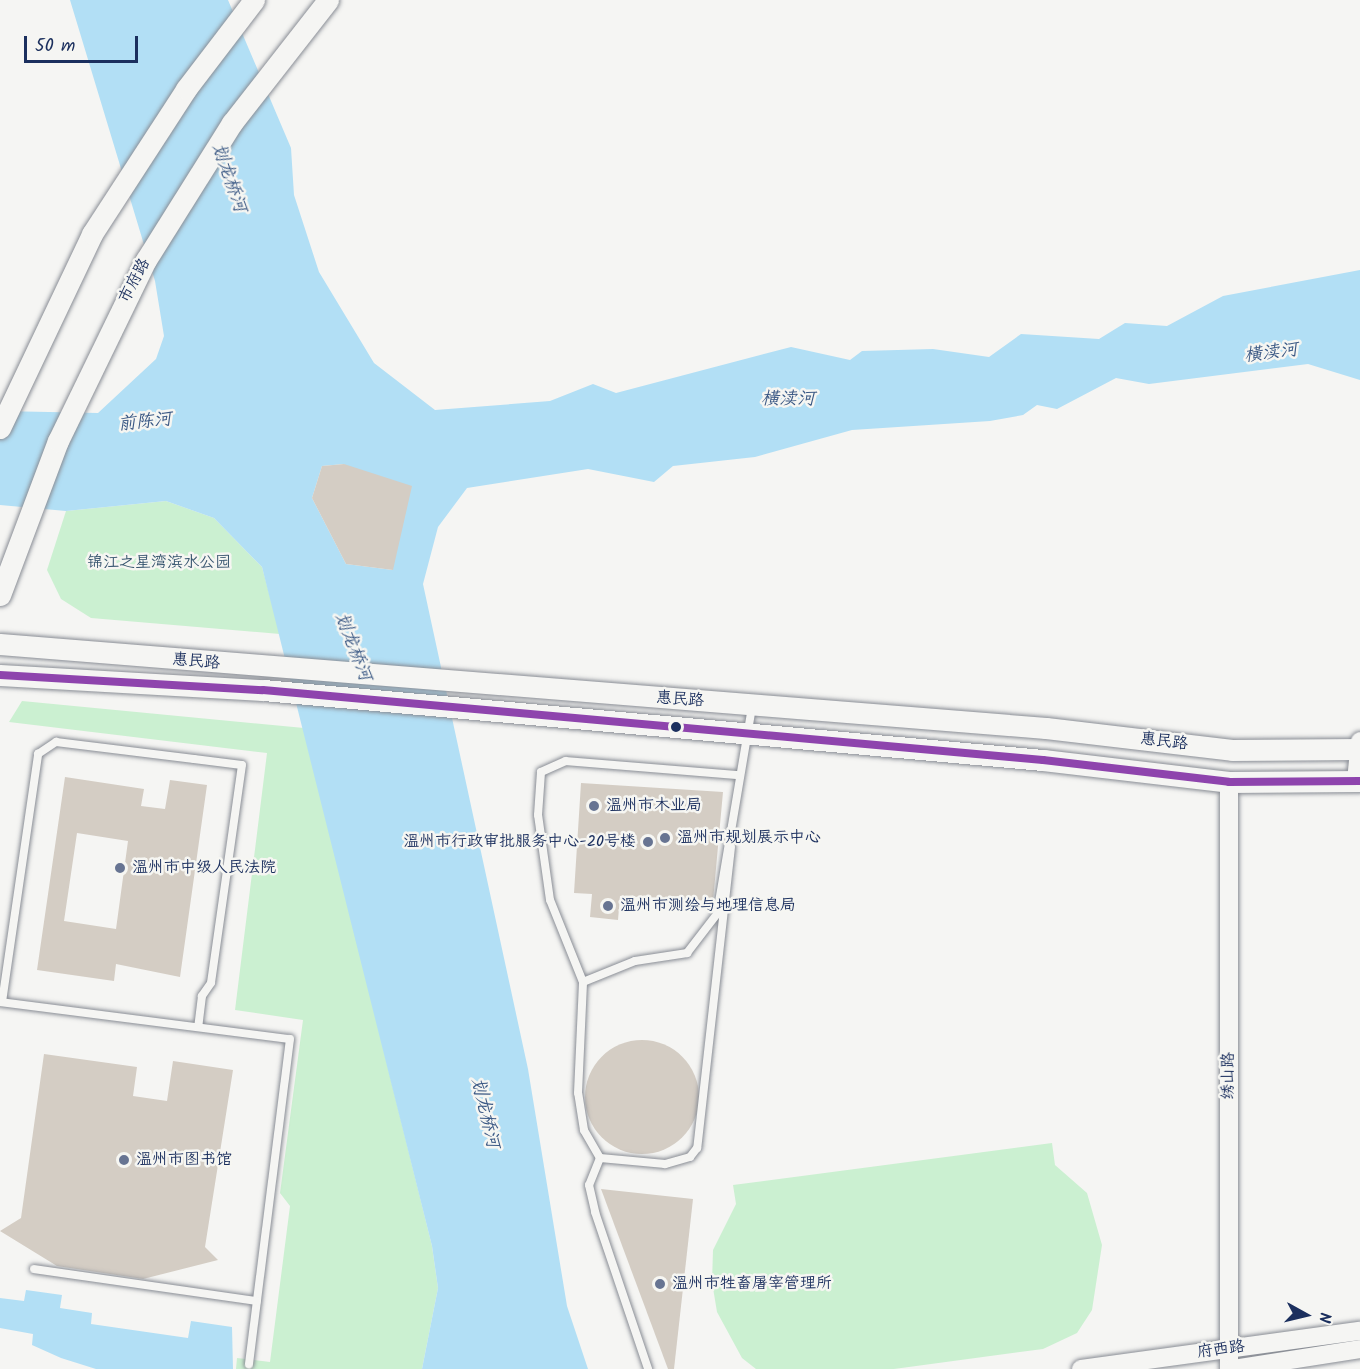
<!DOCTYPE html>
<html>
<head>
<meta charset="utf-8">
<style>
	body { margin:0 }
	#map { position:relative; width:1360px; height:1369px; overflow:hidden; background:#f5f5f3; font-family:Kalam,"LXGW WenKai TC",sans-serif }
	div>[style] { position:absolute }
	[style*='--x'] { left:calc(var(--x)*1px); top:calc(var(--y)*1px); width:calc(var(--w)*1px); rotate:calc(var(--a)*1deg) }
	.green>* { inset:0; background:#cbf0d1 }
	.water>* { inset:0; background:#b2dff5 }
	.building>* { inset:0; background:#d4cdc4 }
	.round { border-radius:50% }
	.roads { filter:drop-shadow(0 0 2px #898d95) drop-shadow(0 0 2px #898d95) }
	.service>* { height:8px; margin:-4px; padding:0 4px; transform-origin:4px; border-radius:4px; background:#f5f5f3 }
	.tertiary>* { height:18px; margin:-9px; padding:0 9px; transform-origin:9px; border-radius:9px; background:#f5f5f3 }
	.secondary>* { height:21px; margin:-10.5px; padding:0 10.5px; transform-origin:10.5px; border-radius:10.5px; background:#f5f5f3 }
	.bus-1>* { height:8px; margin:-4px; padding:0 4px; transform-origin:4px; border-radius:4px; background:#8e44ad }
	.dots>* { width:16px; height:16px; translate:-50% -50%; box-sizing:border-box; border:3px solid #f6f6f2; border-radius:50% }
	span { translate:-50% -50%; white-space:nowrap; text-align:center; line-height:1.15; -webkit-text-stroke:5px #f6f6f2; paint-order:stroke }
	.street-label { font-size:16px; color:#1b2f5e }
	.park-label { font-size:16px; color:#37556f }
	.poi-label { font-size:16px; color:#1b2f5e }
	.left { translate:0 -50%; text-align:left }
	.right { translate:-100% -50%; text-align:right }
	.water-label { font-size:18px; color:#3a5884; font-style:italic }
	.north { position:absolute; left:1276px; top:1285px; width:60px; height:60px; -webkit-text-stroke:4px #f6f6f2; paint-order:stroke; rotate:98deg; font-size:16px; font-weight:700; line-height:24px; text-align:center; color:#1b2f5e }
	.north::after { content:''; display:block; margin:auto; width:21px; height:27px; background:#1b2f5e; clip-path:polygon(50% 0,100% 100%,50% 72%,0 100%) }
	.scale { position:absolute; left:24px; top:36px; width:114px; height:27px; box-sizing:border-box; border:3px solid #1b2f5e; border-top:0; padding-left:8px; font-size:18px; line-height:21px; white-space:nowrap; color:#1b2f5e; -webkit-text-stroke:4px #f6f6f2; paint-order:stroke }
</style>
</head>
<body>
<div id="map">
	<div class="green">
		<div style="clip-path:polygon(166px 501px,214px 518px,262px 567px,280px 634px,91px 618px,61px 599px,47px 570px,66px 511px)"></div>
		<div style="clip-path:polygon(22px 701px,304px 728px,432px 1246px,438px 1288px,422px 1369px,236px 1369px,237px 1358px,270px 1362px,290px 1206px,280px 1193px,303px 1020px,235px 1010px,267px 753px,9px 722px)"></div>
		<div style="clip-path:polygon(1052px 1143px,1055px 1165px,1087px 1193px,1102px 1245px,1092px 1310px,1077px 1333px,1043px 1349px,894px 1369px,756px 1369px,742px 1358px,717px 1312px,712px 1282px,713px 1250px,736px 1204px,733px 1185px)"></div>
	</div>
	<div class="water">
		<div style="clip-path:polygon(evenodd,70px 0,228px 0,291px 148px,294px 195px,319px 272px,374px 363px,435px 410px,550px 401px,593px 384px,616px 393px,791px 347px,850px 360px,862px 351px,933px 349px,989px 357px,1021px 334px,1099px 339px,1125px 323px,1167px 326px,1223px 296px,1360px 270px,1360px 380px,1308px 364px,1149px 384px,1116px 378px,1057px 409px,1037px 405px,1023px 415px,990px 421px,852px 430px,755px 457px,673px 466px,654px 482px,588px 469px,467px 488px,438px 527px,423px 584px,528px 1069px,567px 1306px,588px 1369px,422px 1369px,438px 1288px,432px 1246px,262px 567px,214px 518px,166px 501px,66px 511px,0 505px,0 411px,98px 413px,156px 359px,164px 336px,155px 281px,70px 0,344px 464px,393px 570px,346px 564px,312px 498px,322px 466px,344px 464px)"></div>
		<div style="clip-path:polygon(26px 1290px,62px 1295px,60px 1308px,92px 1313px,91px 1324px,188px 1338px,191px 1321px,232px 1327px,233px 1369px,96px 1369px,61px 1358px,32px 1345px,33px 1334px,0 1328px,0 1298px,24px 1301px)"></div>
	</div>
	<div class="building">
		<div style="clip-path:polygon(344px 464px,412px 486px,393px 570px,346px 564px,312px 498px,322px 466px)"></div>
		<div style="clip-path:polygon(evenodd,65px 777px,144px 789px,141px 806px,165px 809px,170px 780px,207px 785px,180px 977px,116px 964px,114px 981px,37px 970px,65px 777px,77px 833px,128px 841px,116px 929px,64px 921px,77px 833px)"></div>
		<div style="clip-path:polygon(581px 783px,723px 792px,713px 901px,620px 896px,618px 920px,590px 917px,592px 894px,574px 893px)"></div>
		<div class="round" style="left:585px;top:1040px;width:114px;height:114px"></div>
		<div style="clip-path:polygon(44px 1054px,137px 1067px,133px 1096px,167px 1101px,173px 1061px,233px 1070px,205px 1247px,218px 1260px,143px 1279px,57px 1266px,0 1231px,21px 1218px)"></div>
		<div style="clip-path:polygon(601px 1189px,693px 1199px,674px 1369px,668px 1369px)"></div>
	</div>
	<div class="roads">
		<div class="service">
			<div style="--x:731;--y:847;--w:303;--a:96.4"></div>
			<div style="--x:697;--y:1148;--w:11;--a:128"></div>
			<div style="--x:690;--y:1157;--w:26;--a:164"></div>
			<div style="--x:665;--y:1164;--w:65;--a:-174.7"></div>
			<div style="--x:600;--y:1158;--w:32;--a:-120"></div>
			<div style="--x:584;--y:1130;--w:37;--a:-99"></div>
			<div style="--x:578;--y:1093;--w:111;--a:-87.4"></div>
			<div style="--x:583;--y:982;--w:56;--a:-22"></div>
			<div style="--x:635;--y:961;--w:53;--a:-8.7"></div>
			<div style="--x:687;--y:953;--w:49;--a:-52.4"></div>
			<div style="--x:717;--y:914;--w:210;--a:-80.4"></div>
			<div style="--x:583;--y:982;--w:88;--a:-111.9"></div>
			<div style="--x:550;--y:900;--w:86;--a:-98"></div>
			<div style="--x:538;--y:815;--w:43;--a:-86"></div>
			<div style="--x:541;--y:772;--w:27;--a:-24"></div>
			<div style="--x:566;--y:761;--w:173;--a:4.7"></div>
			<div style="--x:0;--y:1002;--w:292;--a:7.3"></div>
			<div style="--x:290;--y:1039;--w:328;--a:97.2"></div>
			<div style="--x:2;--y:1002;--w:251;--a:-81.7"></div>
			<div style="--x:38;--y:754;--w:22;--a:-34"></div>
			<div style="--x:56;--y:742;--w:139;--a:7"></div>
			<div style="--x:194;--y:759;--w:48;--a:7.1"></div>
			<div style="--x:242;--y:765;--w:220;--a:98.1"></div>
			<div style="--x:211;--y:983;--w:16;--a:125"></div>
			<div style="--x:202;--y:996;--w:31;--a:97"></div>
			<div style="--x:600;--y:1158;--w:29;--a:112"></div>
			<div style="--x:589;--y:1185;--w:28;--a:77"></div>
			<div style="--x:595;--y:1212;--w:166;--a:71.3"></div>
			<div style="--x:34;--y:1269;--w:225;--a:8.2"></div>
		</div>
		<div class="tertiary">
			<div style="--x:1356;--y:781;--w:40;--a:-84.3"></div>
			<div style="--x:1081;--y:1369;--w:282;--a:-7.8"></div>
			<div style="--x:1229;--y:1369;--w:587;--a:-90"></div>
			<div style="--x:1233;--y:1369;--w:129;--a:-8.9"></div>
		</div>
		<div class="secondary">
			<div style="--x:0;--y:428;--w:215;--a:-64.6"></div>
			<div style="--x:92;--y:234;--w:173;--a:-57"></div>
			<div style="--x:186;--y:89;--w:112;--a:-52.6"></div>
			<div style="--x:0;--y:595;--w:165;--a:-69.4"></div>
			<div style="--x:58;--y:441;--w:201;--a:-64.1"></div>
			<div style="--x:146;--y:260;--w:162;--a:-57.9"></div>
			<div style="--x:232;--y:123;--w:156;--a:-52"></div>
			<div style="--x:0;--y:644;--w:1049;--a:4.59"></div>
			<div style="--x:1046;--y:728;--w:187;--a:6.7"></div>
			<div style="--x:1232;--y:750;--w:128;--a:-0.4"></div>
			<div style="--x:0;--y:675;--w:263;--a:3.3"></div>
			<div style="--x:263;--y:690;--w:783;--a:5.13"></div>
			<div style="--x:1043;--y:760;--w:187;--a:6.7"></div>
			<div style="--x:1229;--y:782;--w:131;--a:-0.4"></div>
		</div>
	</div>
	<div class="bus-1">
		<div style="--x:0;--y:675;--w:263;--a:3.3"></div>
		<div style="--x:263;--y:690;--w:783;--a:5.13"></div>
		<div style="--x:1043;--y:760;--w:187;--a:6.7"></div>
		<div style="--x:1229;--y:782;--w:131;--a:-0.4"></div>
	</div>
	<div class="dots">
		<div style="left:676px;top:727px;background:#1b2f5e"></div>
		<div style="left:594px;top:806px;background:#677492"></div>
		<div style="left:665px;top:838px;background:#677492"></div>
		<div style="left:648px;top:842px;background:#677492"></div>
		<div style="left:120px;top:868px;background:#677492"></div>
		<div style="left:608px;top:906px;background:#677492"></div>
		<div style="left:124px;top:1160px;background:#677492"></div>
		<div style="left:660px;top:1284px;background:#677492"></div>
	</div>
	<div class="street-label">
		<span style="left:135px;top:281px;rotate:-62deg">市府路</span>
		<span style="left:196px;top:662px;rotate:5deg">惠民路</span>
		<span style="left:680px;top:700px;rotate:4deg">惠民路</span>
		<span style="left:1164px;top:742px;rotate:7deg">惠民路</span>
		<span style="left:1229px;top:1076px;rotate:-90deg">绣山路</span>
		<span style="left:1221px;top:1350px;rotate:-8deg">府西路</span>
	</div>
	<div class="park-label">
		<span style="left:159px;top:563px">锦江之星湾滨水公园</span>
	</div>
	<div class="poi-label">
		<span class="left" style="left:606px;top:806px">温州市木业局</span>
		<span class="left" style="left:677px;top:838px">温州市规划展示中心</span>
		<span class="right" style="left:636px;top:842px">温州市行政审批服务中心-20号楼</span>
		<span class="left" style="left:132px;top:868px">温州市中级人民法院</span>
		<span class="left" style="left:620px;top:906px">温州市测绘与地理信息局</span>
		<span class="left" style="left:136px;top:1160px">温州市图书馆</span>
		<span class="left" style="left:672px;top:1284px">温州市牲畜屠宰管理所</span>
	</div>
	<div class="water-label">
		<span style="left:228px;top:178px;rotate:71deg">划龙桥河</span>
		<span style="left:1271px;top:354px;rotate:-7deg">横渎河</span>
		<span style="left:788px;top:400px">横渎河</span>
		<span style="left:145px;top:423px;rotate:-6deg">前陈河</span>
		<span style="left:352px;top:647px;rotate:69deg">划龙桥河</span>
		<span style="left:484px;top:1113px;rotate:77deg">划龙桥河</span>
	</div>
	<div class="north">N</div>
	<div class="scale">50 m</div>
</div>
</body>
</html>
